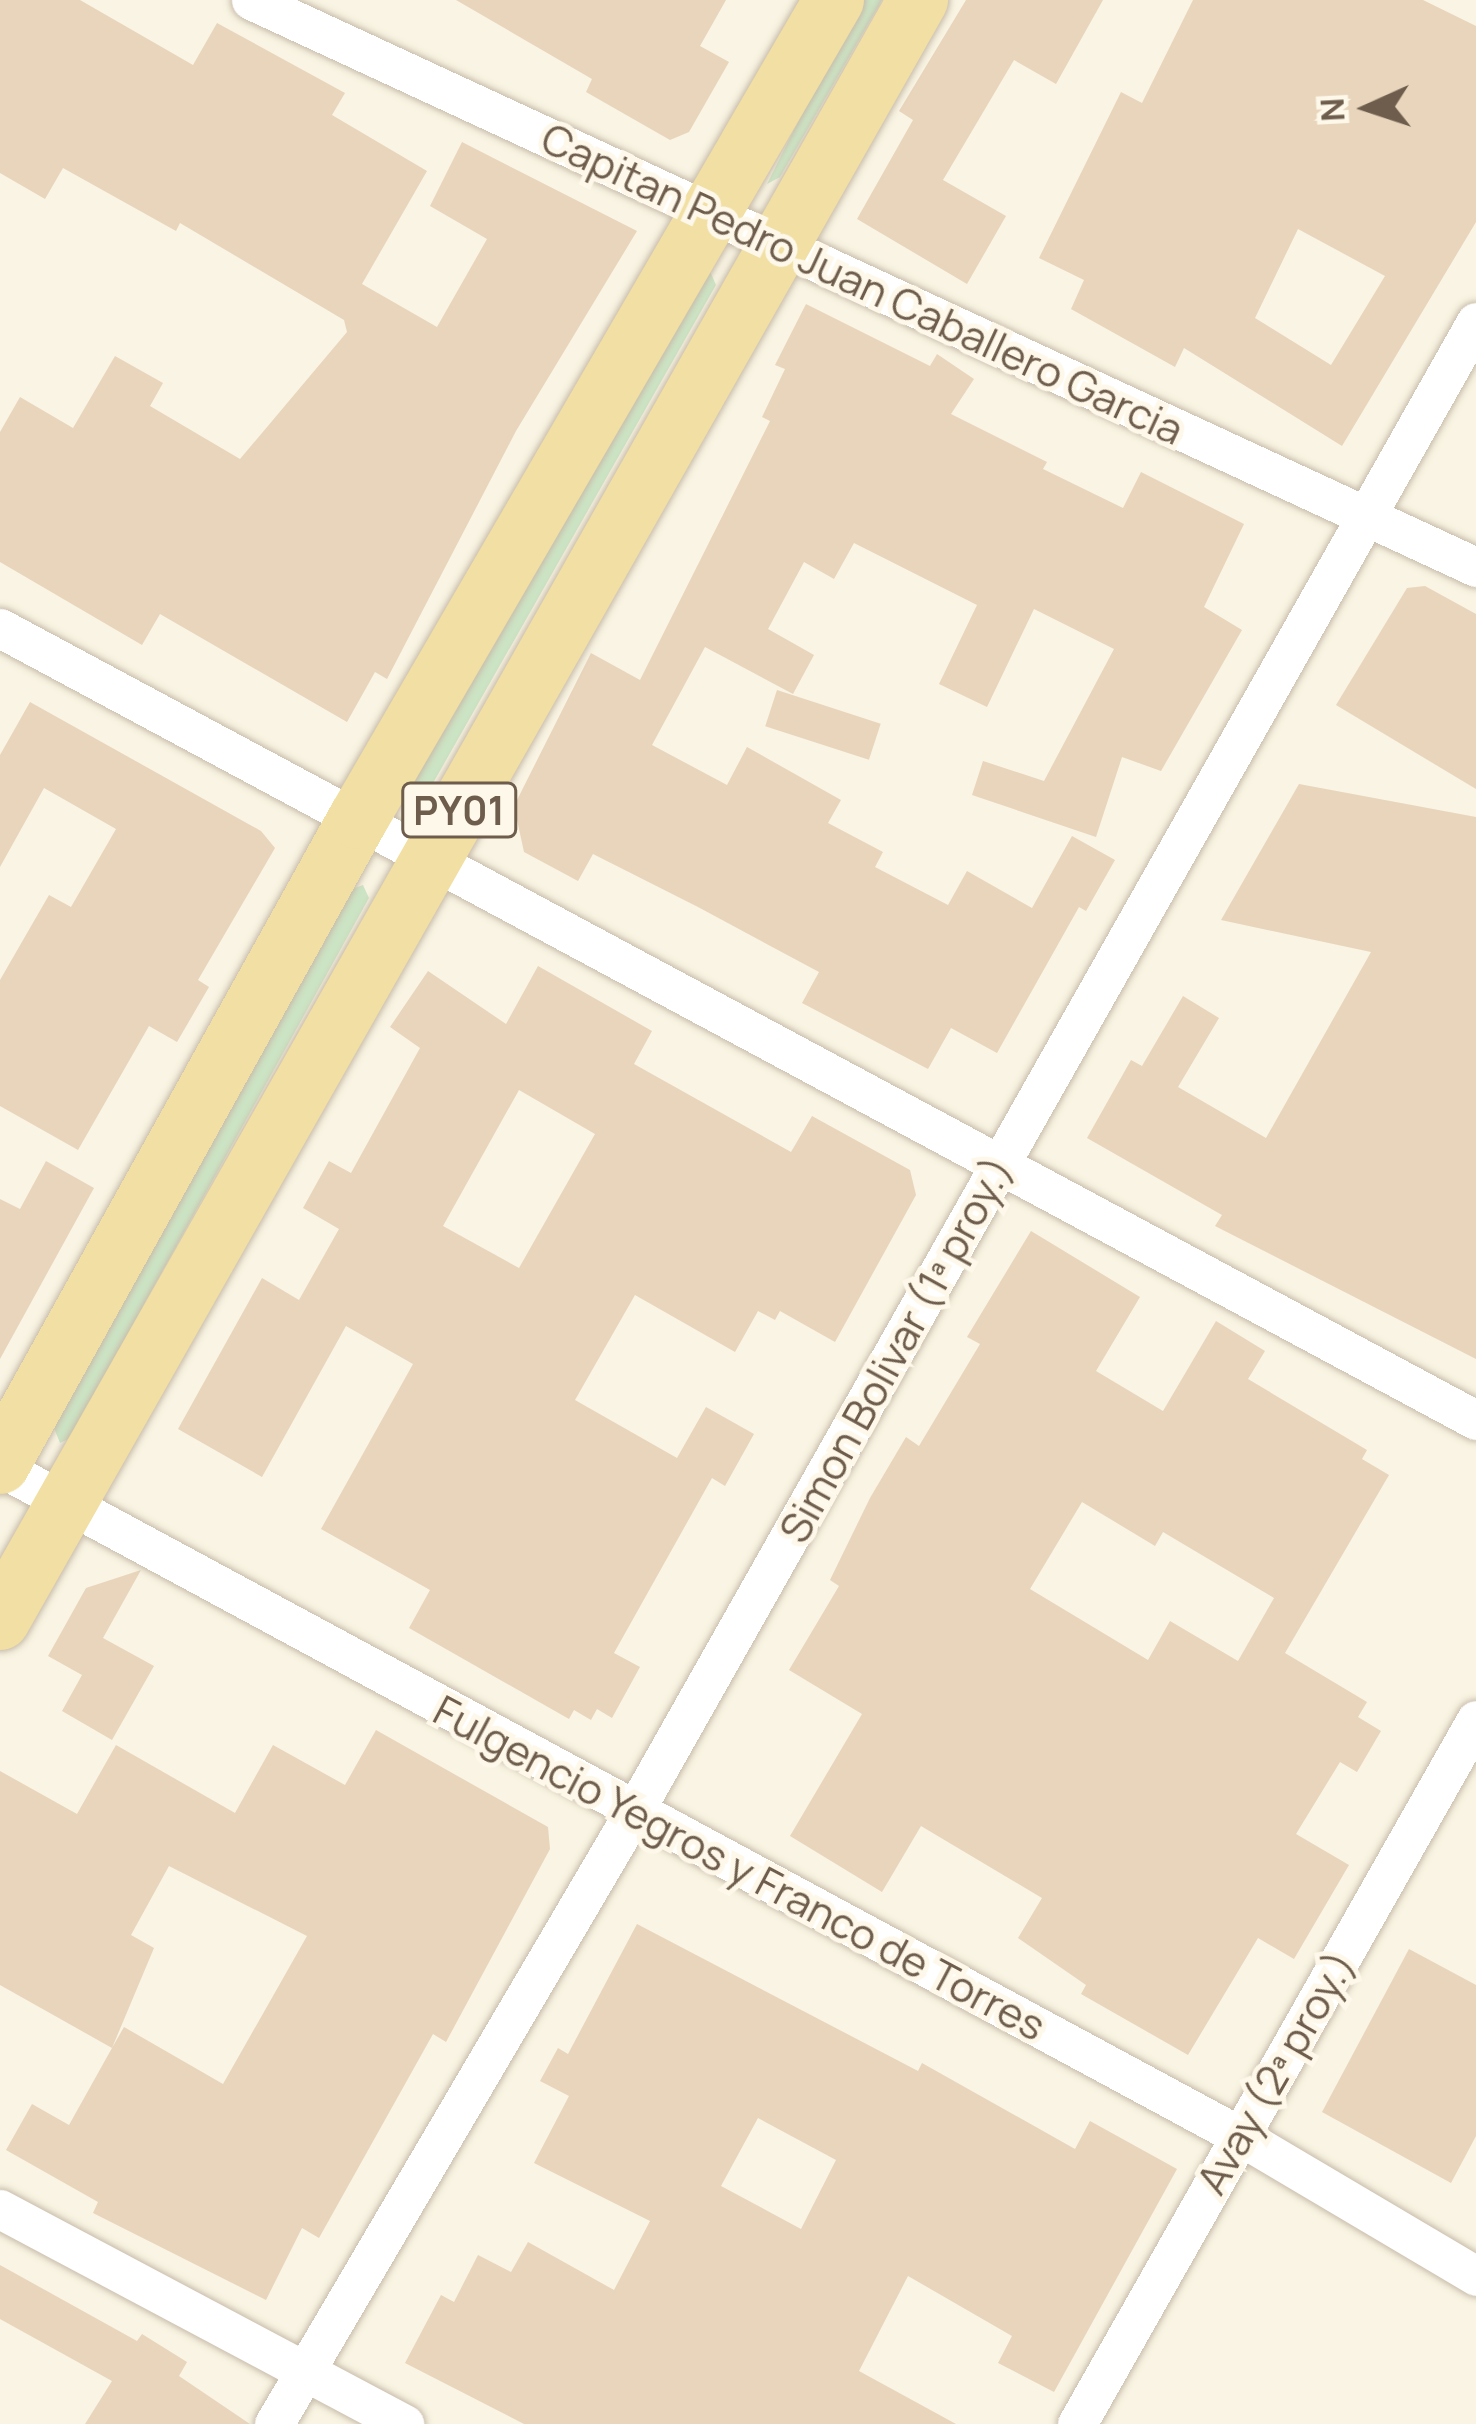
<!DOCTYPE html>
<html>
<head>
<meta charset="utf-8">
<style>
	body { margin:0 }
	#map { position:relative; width:1476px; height:2424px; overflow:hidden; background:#f9f4e3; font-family:Manrope,sans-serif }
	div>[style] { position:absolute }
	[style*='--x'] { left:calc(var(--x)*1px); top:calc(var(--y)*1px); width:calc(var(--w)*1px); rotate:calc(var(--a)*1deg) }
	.green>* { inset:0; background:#cce5c4 }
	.building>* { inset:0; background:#e8d5bc; transform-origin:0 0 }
	.roads { filter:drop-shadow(0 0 3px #c8bcab) drop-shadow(0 0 3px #c8bcab) }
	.street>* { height:39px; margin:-19.5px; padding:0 19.5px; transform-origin:19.5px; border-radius:19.5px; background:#fff }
	.primary>* { height:60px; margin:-30px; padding:0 30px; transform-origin:30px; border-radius:30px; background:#f1dfa3 }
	span { translate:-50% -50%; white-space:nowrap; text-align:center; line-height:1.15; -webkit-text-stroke:10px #fdf8e9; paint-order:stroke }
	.shield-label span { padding:3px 9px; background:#fdf8e9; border:3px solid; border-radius:9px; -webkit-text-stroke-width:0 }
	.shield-label { font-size:39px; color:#6e5d4c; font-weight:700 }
	.street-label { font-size:42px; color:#6e5d4c }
	.north { position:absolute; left:1308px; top:48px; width:120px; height:120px; -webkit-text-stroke:9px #fdf8e9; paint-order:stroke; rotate:267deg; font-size:33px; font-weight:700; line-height:48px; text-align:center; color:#6e5d4c }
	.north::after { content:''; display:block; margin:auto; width:42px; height:54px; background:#6e5d4c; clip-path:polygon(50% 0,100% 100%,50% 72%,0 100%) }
</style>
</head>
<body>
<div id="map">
	<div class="green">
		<div style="clip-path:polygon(859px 0,882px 0,780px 177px,767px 184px)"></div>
		<div style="clip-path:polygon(710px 271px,716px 285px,424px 799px,412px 806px,408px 789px)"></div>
		<div style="clip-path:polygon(363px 885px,369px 898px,70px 1438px,60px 1443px,54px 1428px,352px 889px)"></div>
	</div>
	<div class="building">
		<div style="clip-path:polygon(0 0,80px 0,193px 65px,217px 23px,345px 93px,332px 115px,427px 171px,362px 284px,437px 327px,487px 239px,430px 206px,462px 142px,637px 231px,516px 431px,387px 679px,375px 672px,347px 722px,160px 614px,142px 645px,0 562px,0 432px,20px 397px,73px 428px,115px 356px,163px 383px,150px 406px,240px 459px,347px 332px,344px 320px,180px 223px,176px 231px,63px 168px,45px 199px,0 173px)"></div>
		<div style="clip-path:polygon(456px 0,726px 0,700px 46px,729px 62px,689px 132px,670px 140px,586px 92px,592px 79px)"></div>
		<div style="clip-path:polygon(966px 0,1103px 0,1056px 84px,1014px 60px,943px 180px,1006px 216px,967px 284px,857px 219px,913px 120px,899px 111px)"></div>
		<div style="clip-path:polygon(evenodd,1193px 0,1423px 0,1476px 26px,1476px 222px,1342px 446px,1184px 348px,1175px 367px,1071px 309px,1084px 280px,1039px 258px,1121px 92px,1142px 103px,1193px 0,1298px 229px,1385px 276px,1331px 365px,1255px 318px,1298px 229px)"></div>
		<div style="clip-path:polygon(806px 304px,930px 366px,937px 354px,974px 379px,951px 414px,1047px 462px,1043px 469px,1123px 508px,1141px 472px,1244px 524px,1204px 607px,1242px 630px,1161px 771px,1122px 757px,1096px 837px,972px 795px,983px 761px,1044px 781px,1114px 649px,1034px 609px,987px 707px,939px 684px,977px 605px,854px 543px,834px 579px,804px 562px,768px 629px,814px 655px,793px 694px,705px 647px,652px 745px,727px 785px,747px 747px,841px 800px,828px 823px,883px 852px,875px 867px,948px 905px,967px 871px,1032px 908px,1072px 836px,1115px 860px,1086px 911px,1079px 907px,997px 1053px,951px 1028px,928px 1069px,802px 1003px,819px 972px,698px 907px,593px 854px,578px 881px,524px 852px,514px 806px,591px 653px,640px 680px,770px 421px,762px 417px,785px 369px,775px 365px)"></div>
		<div style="clip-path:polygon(1425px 586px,1476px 614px,1476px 789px,1336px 705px,1407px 588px)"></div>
		<div style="left:777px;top:690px;width:109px;height:38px;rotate:18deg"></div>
		<div style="clip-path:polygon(30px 702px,261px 831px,275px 848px,198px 980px,209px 987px,177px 1042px,149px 1026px,78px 1150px,0 1106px,0 980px,49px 895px,71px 907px,116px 829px,44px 788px,0 867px,0 755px)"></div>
		<div style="clip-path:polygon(1299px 784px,1476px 817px,1476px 1359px,1215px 1226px,1222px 1215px,1087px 1138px,1131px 1060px,1142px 1066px,1183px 996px,1219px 1018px,1178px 1087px,1266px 1138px,1371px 952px,1221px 920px)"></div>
		<div style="clip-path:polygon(evenodd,538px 966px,652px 1031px,634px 1064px,791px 1152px,812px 1116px,910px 1170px,916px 1195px,835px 1342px,780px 1311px,775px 1320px,758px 1311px,735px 1352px,635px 1295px,575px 1400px,677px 1458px,706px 1407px,754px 1434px,725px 1486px,712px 1478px,614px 1653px,640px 1667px,612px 1718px,597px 1709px,591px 1720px,574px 1710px,569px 1719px,409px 1628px,430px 1590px,321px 1529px,413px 1364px,346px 1326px,262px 1477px,178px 1429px,262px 1278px,299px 1300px,339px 1229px,303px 1208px,329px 1161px,351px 1173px,420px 1048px,390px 1027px,428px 971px,506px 1024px,538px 966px,519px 1090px,595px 1134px,519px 1268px,443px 1226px,519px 1090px)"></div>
		<div style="clip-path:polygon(46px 1161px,94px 1188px,0 1359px,0 1199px,20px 1209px)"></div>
		<div style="clip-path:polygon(evenodd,1031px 1231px,1140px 1297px,1096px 1371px,1163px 1411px,1216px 1321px,1265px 1351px,1248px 1379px,1367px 1450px,1362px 1459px,1389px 1475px,1285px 1653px,1367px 1702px,1358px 1717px,1381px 1731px,1357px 1772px,1340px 1762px,1296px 1834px,1349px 1865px,1294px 1959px,1258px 1938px,1188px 2055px,1081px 1994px,1086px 1985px,1018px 1938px,1042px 1898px,921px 1826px,882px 1892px,790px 1836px,862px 1714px,789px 1670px,839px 1586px,830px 1580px,870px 1498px,906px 1437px,919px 1446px,980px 1344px,967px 1337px,1031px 1231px,1082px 1502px,1155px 1546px,1163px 1532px,1274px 1598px,1238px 1661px,1170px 1621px,1148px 1660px,1030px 1589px,1082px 1502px)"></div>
		<div style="clip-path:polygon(141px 1570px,103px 1638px,154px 1666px,112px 1740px,62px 1711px,82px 1675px,48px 1656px,86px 1588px)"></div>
		<div style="clip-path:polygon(evenodd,376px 1730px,548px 1827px,550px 1849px,446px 2042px,433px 2034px,319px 2238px,302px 2228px,266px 2300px,93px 2213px,98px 2202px,6px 2150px,32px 2104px,69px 2125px,112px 2048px,0 1985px,0 1771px,77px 1814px,116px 1745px,235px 1813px,273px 1745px,345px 1785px,376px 1730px,169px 1866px,307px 1936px,223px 2084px,124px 2027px,112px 2048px,154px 1948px,131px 1935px,169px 1866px)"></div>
		<div style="clip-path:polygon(evenodd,637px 1924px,918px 2071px,922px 2063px,1075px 2149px,1090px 2121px,1177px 2169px,1054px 2392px,998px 2363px,1012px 2336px,908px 2276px,859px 2371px,956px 2424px,524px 2424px,405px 2363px,441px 2295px,454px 2302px,478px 2255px,511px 2272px,528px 2242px,614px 2290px,650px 2221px,534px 2163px,569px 2096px,540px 2081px,558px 2048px,568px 2054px,637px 1924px,758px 2118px,836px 2160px,801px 2229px,721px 2186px,758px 2118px)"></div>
		<div style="clip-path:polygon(1409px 1949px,1476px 1985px,1476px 2136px,1451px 2183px,1322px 2112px)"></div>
		<div style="clip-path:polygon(0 2265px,137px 2341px,142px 2334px,187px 2362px,179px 2376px,250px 2424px,85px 2424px,112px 2381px,0 2319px)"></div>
	</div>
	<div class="roads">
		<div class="street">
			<div style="--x:251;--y:0;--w:1350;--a:24.84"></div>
			<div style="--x:0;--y:628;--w:1675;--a:28.22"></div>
			<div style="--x:0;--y:1467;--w:1407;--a:28.35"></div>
			<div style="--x:1238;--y:2135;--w:277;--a:30.6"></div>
			<div style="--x:0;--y:2209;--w:458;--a:28"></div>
			<div style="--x:274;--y:2424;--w:712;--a:-59.55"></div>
			<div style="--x:635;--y:1810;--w:1709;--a:-60.53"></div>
			<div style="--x:1077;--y:2424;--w:809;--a:-60.46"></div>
		</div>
		<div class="primary">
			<div style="--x:0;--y:1464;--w:738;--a:-60.97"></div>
			<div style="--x:358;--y:819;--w:947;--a:-59.83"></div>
			<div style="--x:0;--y:1620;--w:1862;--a:-60.46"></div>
		</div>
	</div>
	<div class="shield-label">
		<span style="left:459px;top:810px">PY01</span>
	</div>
	<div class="street-label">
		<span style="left:863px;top:283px;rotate:25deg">Capitan Pedro Juan Caballero Garcia</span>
		<span style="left:895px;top:1349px;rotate:-61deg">Simon Bolivar (1ª proy.)</span>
		<span style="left:740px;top:1867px;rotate:28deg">Fulgencio Yegros y Franco de Torres</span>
		<span style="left:1275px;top:2072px;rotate:-60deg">Avay (2ª proy.)</span>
	</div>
	<div class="north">N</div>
</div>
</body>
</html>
